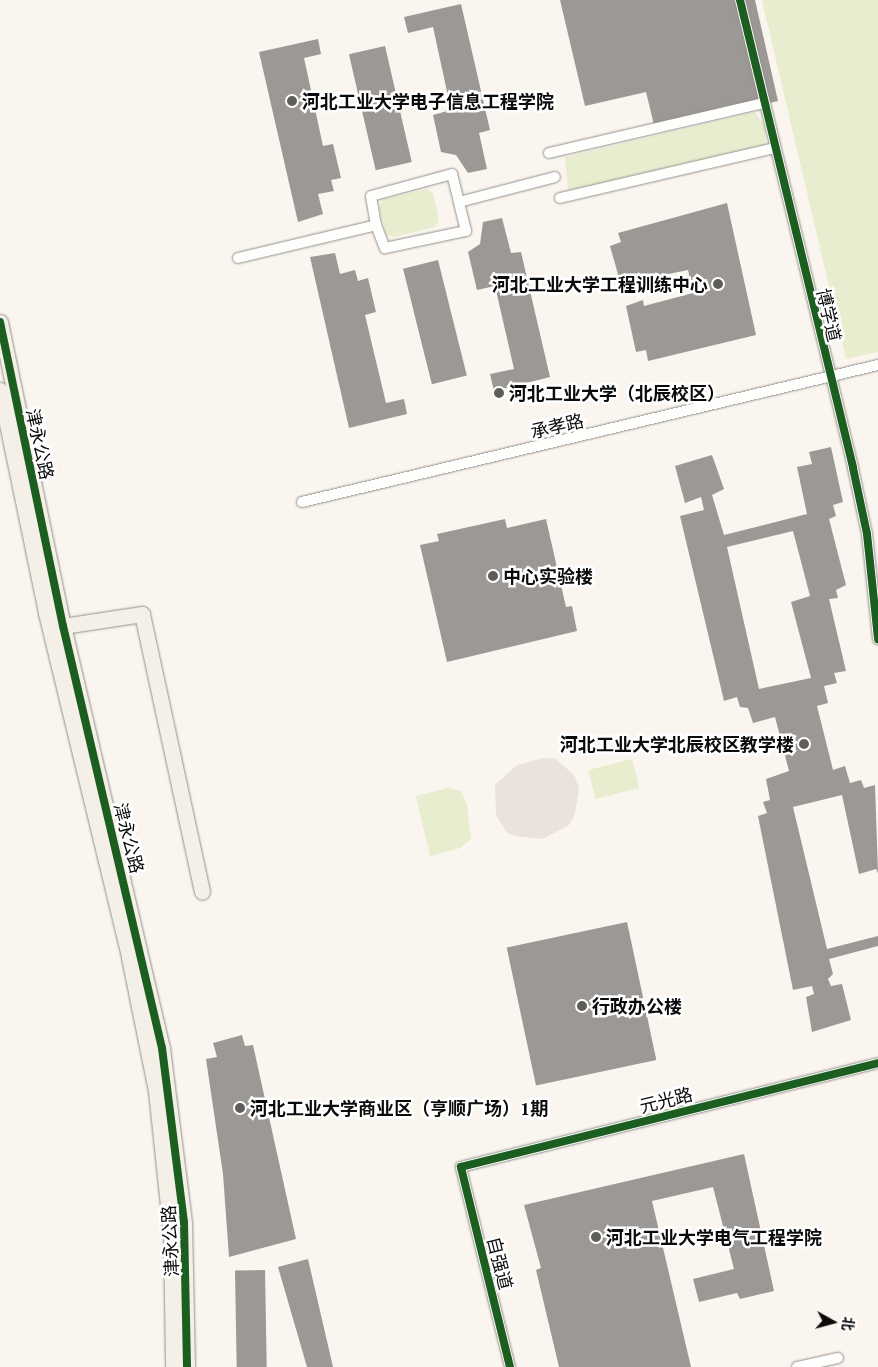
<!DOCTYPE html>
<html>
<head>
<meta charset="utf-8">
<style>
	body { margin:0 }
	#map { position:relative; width:878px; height:1367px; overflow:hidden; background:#faf5ee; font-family:"PT Serif","Noto Sans SC",serif }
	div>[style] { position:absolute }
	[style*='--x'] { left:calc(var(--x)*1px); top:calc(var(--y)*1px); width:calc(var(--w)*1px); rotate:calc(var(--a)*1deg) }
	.green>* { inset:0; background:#e8edcf; transform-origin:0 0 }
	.plaza>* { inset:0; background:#e9e3db }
	.building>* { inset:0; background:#9c9895; transform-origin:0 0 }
	.roads { filter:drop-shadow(0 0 1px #93908d) drop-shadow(0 0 1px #93908d) }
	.street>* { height:10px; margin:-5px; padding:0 5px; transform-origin:5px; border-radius:5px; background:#fefefc }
	.secondary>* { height:15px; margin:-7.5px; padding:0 7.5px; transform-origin:7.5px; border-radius:7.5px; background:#f4f0e8 }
	.cycleway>* { height:8px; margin:-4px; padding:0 4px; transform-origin:4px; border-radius:4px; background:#1b5e20 }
	.dots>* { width:14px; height:14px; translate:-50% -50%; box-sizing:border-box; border:2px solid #fff; border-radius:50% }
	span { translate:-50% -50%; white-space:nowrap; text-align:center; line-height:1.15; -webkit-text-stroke:5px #fff; paint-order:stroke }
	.poi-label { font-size:18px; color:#0b0b0b; font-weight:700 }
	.left { translate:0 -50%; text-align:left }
	.right { translate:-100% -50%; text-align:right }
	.street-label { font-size:18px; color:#0b0b0b }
	.north { position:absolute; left:808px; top:1297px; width:50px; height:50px; -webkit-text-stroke:4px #fff; paint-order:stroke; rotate:97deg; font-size:14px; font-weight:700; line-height:20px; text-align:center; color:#0b0b0b }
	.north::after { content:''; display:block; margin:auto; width:18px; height:22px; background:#0b0b0b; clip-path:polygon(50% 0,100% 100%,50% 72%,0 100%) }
</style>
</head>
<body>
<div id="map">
	<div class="green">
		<div style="clip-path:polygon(762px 0,878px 0,878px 352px,846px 359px)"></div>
		<div style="clip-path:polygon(755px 112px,766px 128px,765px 146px,568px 191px,565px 157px)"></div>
		<div style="clip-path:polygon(427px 189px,433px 193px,439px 220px,435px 227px,394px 237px,386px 235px,379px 206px,384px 199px)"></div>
		<div style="left:632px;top:759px;width:30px;height:45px;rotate:76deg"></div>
		<div style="clip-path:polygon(448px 788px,461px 791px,467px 805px,471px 839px,460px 848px,430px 856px,416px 796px)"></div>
	</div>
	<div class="plaza">
		<div style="clip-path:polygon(543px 758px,556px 759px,574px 775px,579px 788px,575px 814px,569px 825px,543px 839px,515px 836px,507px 833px,496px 815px,495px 785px,517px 765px)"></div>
	</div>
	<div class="building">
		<div style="clip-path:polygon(560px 0,755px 0,778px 101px,655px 129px,646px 92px,585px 106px)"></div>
		<div style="clip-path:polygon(461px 4px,490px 130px,479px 133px,487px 169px,468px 173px,456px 155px,441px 152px,433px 115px,451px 110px,433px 27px,408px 33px,404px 17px)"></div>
		<div style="clip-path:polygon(318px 39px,321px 54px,304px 58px,323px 146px,333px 144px,341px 178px,331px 180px,334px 191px,318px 194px,323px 214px,298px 222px,259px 52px)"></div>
		<div style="left:385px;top:46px;width:119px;height:37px;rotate:77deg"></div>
		<div style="clip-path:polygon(727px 203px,756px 335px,648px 361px,646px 350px,636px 352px,626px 306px,643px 300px,644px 306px,693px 293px,688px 270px,639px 280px,639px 287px,623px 292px,610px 246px,621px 242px,618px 233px)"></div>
		<div style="clip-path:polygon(502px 218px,511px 253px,521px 252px,550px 377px,494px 391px,490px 374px,514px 369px,495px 286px,477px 290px,468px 252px,480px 244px,483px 222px)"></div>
		<div style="clip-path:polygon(335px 253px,340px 274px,355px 270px,358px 281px,368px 278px,376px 312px,365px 315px,386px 403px,404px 399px,407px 414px,349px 428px,310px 257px)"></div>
		<div style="left:438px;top:260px;width:119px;height:36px;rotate:76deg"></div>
		<div style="clip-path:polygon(evenodd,831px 447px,843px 502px,833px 505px,836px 516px,829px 519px,846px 585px,836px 590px,838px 598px,829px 599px,846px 671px,834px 673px,837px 683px,824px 686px,828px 703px,817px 706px,833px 770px,845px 766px,850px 783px,861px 780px,864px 788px,875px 785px,878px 873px,876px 869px,859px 874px,842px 795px,793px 807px,827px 949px,878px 936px,878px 946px,829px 959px,833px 974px,828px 979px,831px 986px,842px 984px,851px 1020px,812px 1032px,806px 997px,814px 994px,812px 986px,793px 990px,758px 816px,767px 813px,763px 802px,770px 800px,766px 779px,789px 771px,775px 717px,753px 723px,748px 708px,740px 707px,737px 697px,724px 701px,680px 516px,704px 510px,701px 497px,685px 503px,675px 466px,712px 455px,724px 489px,712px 495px,724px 535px,807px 514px,797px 467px,812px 464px,809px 452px,831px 447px,793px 531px,810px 596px,791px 602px,811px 678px,759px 689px,727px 547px,793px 531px)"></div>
		<div style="clip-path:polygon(505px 519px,507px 528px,546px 519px,566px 607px,572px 606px,577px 631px,447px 662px,420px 545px,439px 541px,437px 534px)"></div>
		<div style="left:627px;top:922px;width:141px;height:123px;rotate:78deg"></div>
		<div style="clip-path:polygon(242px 1035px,245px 1046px,253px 1045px,296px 1239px,229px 1257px,223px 1174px,206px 1059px,217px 1057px,213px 1043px)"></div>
		<div style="clip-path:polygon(744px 1154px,774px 1291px,740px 1299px,737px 1293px,699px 1302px,693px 1279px,734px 1269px,713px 1187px,652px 1201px,691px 1367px,559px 1367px,536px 1270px,541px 1268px,524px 1205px)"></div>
		<div style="clip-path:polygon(308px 1259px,333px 1367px,307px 1367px,278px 1267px)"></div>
		<div style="left:265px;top:1270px;width:97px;height:30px;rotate:89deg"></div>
	</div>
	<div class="roads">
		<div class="street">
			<div style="--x:740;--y:0;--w:481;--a:76.4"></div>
			<div style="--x:853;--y:468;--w:67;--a:78"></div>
			<div style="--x:867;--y:534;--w:106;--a:84"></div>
			<div style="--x:549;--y:153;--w:221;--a:-13.1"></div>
			<div style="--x:560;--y:198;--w:221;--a:-13.1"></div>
			<div style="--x:376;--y:225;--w:29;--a:-100"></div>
			<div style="--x:371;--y:196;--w:84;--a:-15.2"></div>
			<div style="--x:452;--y:174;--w:29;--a:76"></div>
			<div style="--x:238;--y:258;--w:142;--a:-13.4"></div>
			<div style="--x:376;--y:225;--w:25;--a:69"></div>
			<div style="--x:385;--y:248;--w:83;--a:-11.9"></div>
			<div style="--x:466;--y:231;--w:30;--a:-104"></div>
			<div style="--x:459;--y:202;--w:99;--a:-14.6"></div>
			<div style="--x:302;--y:502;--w:592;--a:-13.38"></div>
			<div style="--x:510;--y:1367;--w:206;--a:-103.8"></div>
			<div style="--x:461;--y:1167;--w:430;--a:-14"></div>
			<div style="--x:797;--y:1367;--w:42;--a:-12.4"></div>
		</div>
		<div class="secondary">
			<div style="--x:0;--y:322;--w:310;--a:78.3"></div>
			<div style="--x:63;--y:626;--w:433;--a:76.8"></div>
			<div style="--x:162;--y:1048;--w:176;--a:82.8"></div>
			<div style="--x:184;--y:1223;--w:144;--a:88.8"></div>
			<div style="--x:0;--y:390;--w:228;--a:78.3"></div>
			<div style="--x:46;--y:613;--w:354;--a:76.4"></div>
			<div style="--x:129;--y:957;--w:137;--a:78.6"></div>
			<div style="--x:156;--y:1091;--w:144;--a:84"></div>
			<div style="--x:171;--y:1234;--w:133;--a:89.1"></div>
			<div style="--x:63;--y:626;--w:80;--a:-8.6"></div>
			<div style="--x:142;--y:614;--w:284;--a:77.8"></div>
		</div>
	</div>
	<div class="cycleway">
		<div style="--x:740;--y:0;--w:481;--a:76.4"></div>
		<div style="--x:853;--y:468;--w:67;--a:78"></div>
		<div style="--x:867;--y:534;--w:106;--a:84"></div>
		<div style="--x:0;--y:322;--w:310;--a:78.3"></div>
		<div style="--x:63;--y:626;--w:433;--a:76.8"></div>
		<div style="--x:162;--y:1048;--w:176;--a:82.8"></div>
		<div style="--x:184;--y:1223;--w:144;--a:88.8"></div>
		<div style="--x:510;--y:1367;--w:206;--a:-103.8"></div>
		<div style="--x:461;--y:1167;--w:430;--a:-14"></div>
	</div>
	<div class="dots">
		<div style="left:292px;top:101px;background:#5f5d5a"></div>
		<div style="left:718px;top:284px;background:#5f5d5a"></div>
		<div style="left:499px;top:393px;background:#5f5d5a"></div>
		<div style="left:493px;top:576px;background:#5f5d5a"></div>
		<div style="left:804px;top:744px;background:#5f5d5a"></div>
		<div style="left:582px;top:1006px;background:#5f5d5a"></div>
		<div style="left:240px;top:1108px;background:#5f5d5a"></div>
		<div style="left:596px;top:1237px;background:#5f5d5a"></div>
	</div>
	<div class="poi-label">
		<span class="left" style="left:302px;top:101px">河北工业大学电子信息工程学院</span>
		<span class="right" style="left:708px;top:284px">河北工业大学工程训练中心</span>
		<span class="left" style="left:509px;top:393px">河北工业大学（北辰校区）</span>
		<span class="left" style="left:503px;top:576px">中心实验楼</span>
		<span class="right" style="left:794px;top:744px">河北工业大学北辰校区教学楼</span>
		<span class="left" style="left:592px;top:1006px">行政办公楼</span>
		<span class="left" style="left:250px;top:1108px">河北工业大学商业区（亨顺广场）1期</span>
		<span class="left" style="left:606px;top:1237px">河北工业大学电气工程学院</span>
	</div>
	<div class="street-label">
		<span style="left:829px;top:315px;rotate:77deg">博学道</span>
		<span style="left:557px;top:426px;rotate:-13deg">承孝路</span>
		<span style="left:40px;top:444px;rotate:78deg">津永公路</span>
		<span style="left:129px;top:838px;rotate:76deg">津永公路</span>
		<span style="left:666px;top:1100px;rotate:-14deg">元光路</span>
		<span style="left:170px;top:1241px;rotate:-93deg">津永公路</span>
		<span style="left:500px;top:1263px;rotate:76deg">自强道</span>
	</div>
	<div class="north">北</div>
</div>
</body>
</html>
